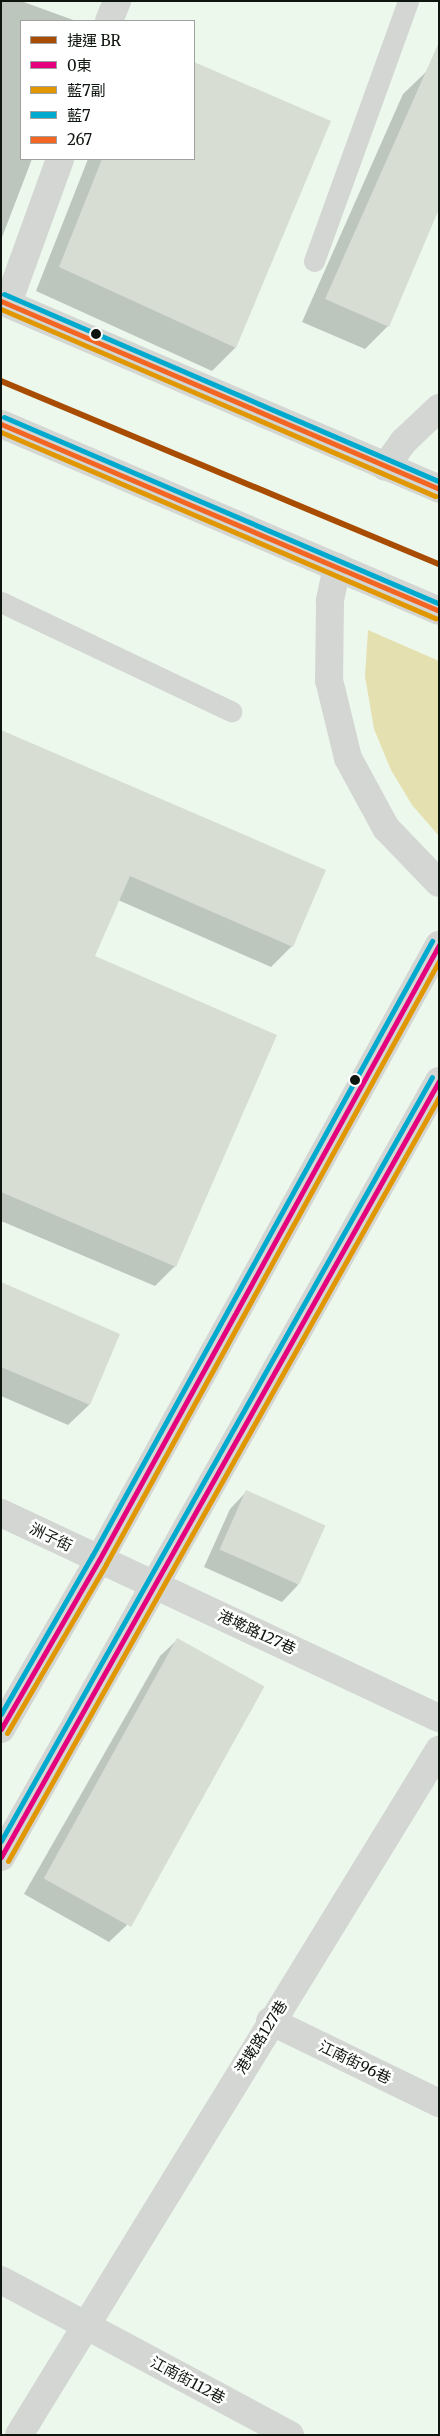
<!DOCTYPE html>
<html>
<head>
<meta charset="utf-8">
<style>
	body { margin:0 }
	#map { position:relative; width:440px; height:2436px; overflow:hidden; background:#edf8ed; font-family:Merriweather,"Noto Sans TC",serif }
	div>[style] { position:absolute }
	[style*='--x'] { left:calc(var(--x)*1px); top:calc(var(--y)*1px); width:calc(var(--w)*1px); rotate:calc(var(--a)*1deg) }
	.green>* { inset:0; background:#e5e0af }
	.shadow>* { inset:0; background:#0003 }
	.building>* { inset:0; background:#d7ddd3; transform-origin:0 0 }
	.service>* { height:21px; margin:-10.5px; padding:0 10.5px; transform-origin:10.5px; border-radius:10.5px; background:#d3d6d3 }
	.minor>* { height:28px; margin:-14px; padding:0 14px; transform-origin:14px; border-radius:14px; background:#d3d6d3 }
	.tertiary>* { height:28px; margin:-14px; padding:0 14px; transform-origin:14px; border-radius:14px; background:#d3d6d3 }
	.secondary>* { height:28px; margin:-14px; padding:0 14px; transform-origin:14px; border-radius:14px; background:#d3d6d3 }
	.bus-1>* { height:5px; margin:-2.5px; padding:0 2.5px; transform-origin:2.5px; border-radius:2.5px; background:#e5007d }
	.bus-2>* { height:5px; margin:-2.5px; padding:0 2.5px; transform-origin:2.5px; border-radius:2.5px; background:#e09701 }
	.bus-3>* { height:5px; margin:-2.5px; padding:0 2.5px; transform-origin:2.5px; border-radius:2.5px; background:#00a9ce }
	.bus-4>* { height:5px; margin:-2.5px; padding:0 2.5px; transform-origin:2.5px; border-radius:2.5px; background:#f26522 }
	.metro-1>* { height:6px; margin:-3px; padding:0 3px; transform-origin:3px; border-radius:3px; background:#a74c00 }
	.dots>* { width:14px; height:14px; translate:-50% -50%; box-sizing:border-box; border:2px solid #fff; border-radius:50% }
	span { translate:-50% -50%; white-space:nowrap; text-align:center; line-height:1.15; -webkit-text-stroke:5px #fff; paint-order:stroke }
	.street-label { font-size:15px; color:#0e140e }
	.frame { position:absolute; inset:0; border:2px solid #0e140e; pointer-events:none }
	.legend { position:absolute; left:20px; top:20px; width:175px; height:140px; box-sizing:border-box; background:#fff; border:1px solid #9fa19f; margin:0; padding:6px 9px; list-style:none; font-size:15px; color:#0e140e }
	.legend li { display:flex; align-items:center; gap:10px; height:25px }
	.legend b { width:25px; border:1px solid #9fa19f }
</style>
</head>
<body>
<div id="map">
	<div class="green">
		<div style="clip-path:polygon(368px 630px,439px 661px,439px 836px,412px 805px,391px 770px,374px 729px,365px 676px)"></div>
	</div>
	<div class="shadow">
		<div style="clip-path:polygon(1px 1px,21px 1px,76px 21px,21px 21px,21px 159px,32px 159px,1px 240px)"></div>
		<div style="clip-path:polygon(194px 63px,329px 122px,235px 348px,212px 371px,36px 291px,88px 159px,194px 159px)"></div>
		<div style="clip-path:polygon(427px 71px,388px 326px,365px 349px,302px 322px,403px 94px)"></div>
		<div style="clip-path:polygon(1px 732px,292px 946px,271px 967px,118px 900px,93px 957px,175px 1266px,155px 1286px,1px 1221px)"></div>
		<div style="clip-path:polygon(1px 1284px,119px 1335px,89px 1405px,68px 1425px,1px 1396px)"></div>
		<div style="clip-path:polygon(246px 1492px,298px 1585px,282px 1602px,204px 1567px,230px 1509px)"></div>
		<div style="clip-path:polygon(177px 1640px,262px 1687px,126px 1926px,109px 1942px,24px 1894px,160px 1656px)"></div>
	</div>
	<div class="building">
		<div style="clip-path:polygon(439px 42px,439px 209px,389px 327px,325px 299px)"></div>
		<div style="clip-path:polygon(194px 62px,331px 121px,236px 348px,59px 267px,102px 159px,194px 159px)"></div>
		<div style="clip-path:polygon(1px 730px,326px 870px,293px 947px,130px 876px,95px 956px,277px 1035px,176px 1267px,1px 1192px)"></div>
		<div style="clip-path:polygon(1px 1282px,120px 1334px,90px 1405px,1px 1367px)"></div>
		<div style="left:246px;top:1490px;width:87px;height:65px;rotate:24deg"></div>
		<div style="left:177px;top:1638px;width:100px;height:275px;rotate:29deg"></div>
	</div>
	<div class="service">
		<div style="--x:314;--y:261;--w:276;--a:-70.1"></div>
		<div style="--x:1;--y:602;--w:255;--a:25.4"></div>
	</div>
	<div class="minor">
		<div style="--x:109;--y:21;--w:22;--a:-68"></div>
		<div style="--x:8;--y:303;--w:153;--a:-70.1"></div>
		<div style="--x:385;--y:467;--w:31;--a:-54"></div>
		<div style="--x:403;--y:442;--w:50;--a:-43.4"></div>
		<div style="--x:337;--y:567;--w:35;--a:102"></div>
		<div style="--x:330;--y:601;--w:79;--a:90.7"></div>
		<div style="--x:329;--y:680;--w:80;--a:76.3"></div>
		<div style="--x:348;--y:758;--w:80;--a:61.5"></div>
		<div style="--x:386;--y:828;--w:76;--a:46.1"></div>
		<div style="--x:1;--y:1513;--w:484;--a:25.1"></div>
		<div style="--x:270;--y:2021;--w:188;--a:25.9"></div>
		<div style="--x:1;--y:2280;--w:328;--a:28.2"></div>
		<div style="--x:19;--y:2435;--w:804;--a:-58.49"></div>
	</div>
	<div class="tertiary">
		<div style="--x:1;--y:1729;--w:195;--a:-59.9"></div>
		<div style="--x:99;--y:1560;--w:703;--a:-61.06"></div>
		<div style="--x:1;--y:1857;--w:891;--a:-60.56"></div>
	</div>
	<div class="secondary">
		<div style="--x:1;--y:301;--w:477;--a:23.2"></div>
		<div style="--x:1;--y:424;--w:476;--a:23.1"></div>
	</div>
	<div class="bus-1">
		<div style="--x:1;--y:1729;--w:195;--a:-59.9"></div>
		<div style="--x:99;--y:1560;--w:703;--a:-61.06"></div>
		<div style="--x:1;--y:1857;--w:891;--a:-60.56"></div>
	</div>
	<div class="bus-2">
		<div style="--x:1;--y:309;--w:473;--a:23.3"></div>
		<div style="--x:1;--y:432;--w:473;--a:23.2"></div>
		<div style="--x:7;--y:1733;--w:196;--a:-59.6"></div>
		<div style="--x:106;--y:1564;--w:689;--a:-61.09"></div>
		<div style="--x:8;--y:1861;--w:877;--a:-60.57"></div>
	</div>
	<div class="bus-3">
		<div style="--x:4;--y:294;--w:473;--a:23.3"></div>
		<div style="--x:4;--y:417;--w:473;--a:23.2"></div>
		<div style="--x:1;--y:1714;--w:182;--a:-60.1"></div>
		<div style="--x:92;--y:1556;--w:703;--a:-61.06"></div>
		<div style="--x:1;--y:1841;--w:877;--a:-60.57"></div>
	</div>
	<div class="bus-4">
		<div style="--x:1;--y:301;--w:477;--a:23.2"></div>
		<div style="--x:1;--y:424;--w:476;--a:23.1"></div>
	</div>
	<div class="metro-1">
		<div style="--x:1;--y:381;--w:475;--a:22.7"></div>
	</div>
	<div class="dots">
		<div style="left:96px;top:334px;background:#0e140e"></div>
		<div style="left:355px;top:1080px;background:#0e140e"></div>
	</div>
	<div class="street-label">
		<span style="left:51px;top:1537px;rotate:26deg">洲子街</span>
		<span style="left:257px;top:1632px;rotate:25deg">港墘路127巷</span>
		<span style="left:261px;top:2037px;rotate:-58deg">港墘路127巷</span>
		<span style="left:355px;top:2062px;rotate:26deg">江南街96巷</span>
		<span style="left:188px;top:2380px;rotate:28deg">江南街112巷</span>
	</div>
	<div class="frame"></div>
	<ul class="legend">
	<li><b style="height:6px;background:#a74c00"></b>捷運 BR</li>
	<li><b style="height:6px;background:#e5007d"></b>0東</li>
	<li><b style="height:6px;background:#e09701"></b>藍7副</li>
	<li><b style="height:6px;background:#00a9ce"></b>藍7</li>
	<li><b style="height:6px;background:#f26522"></b>267</li>
	</ul>
</div>
</body>
</html>
